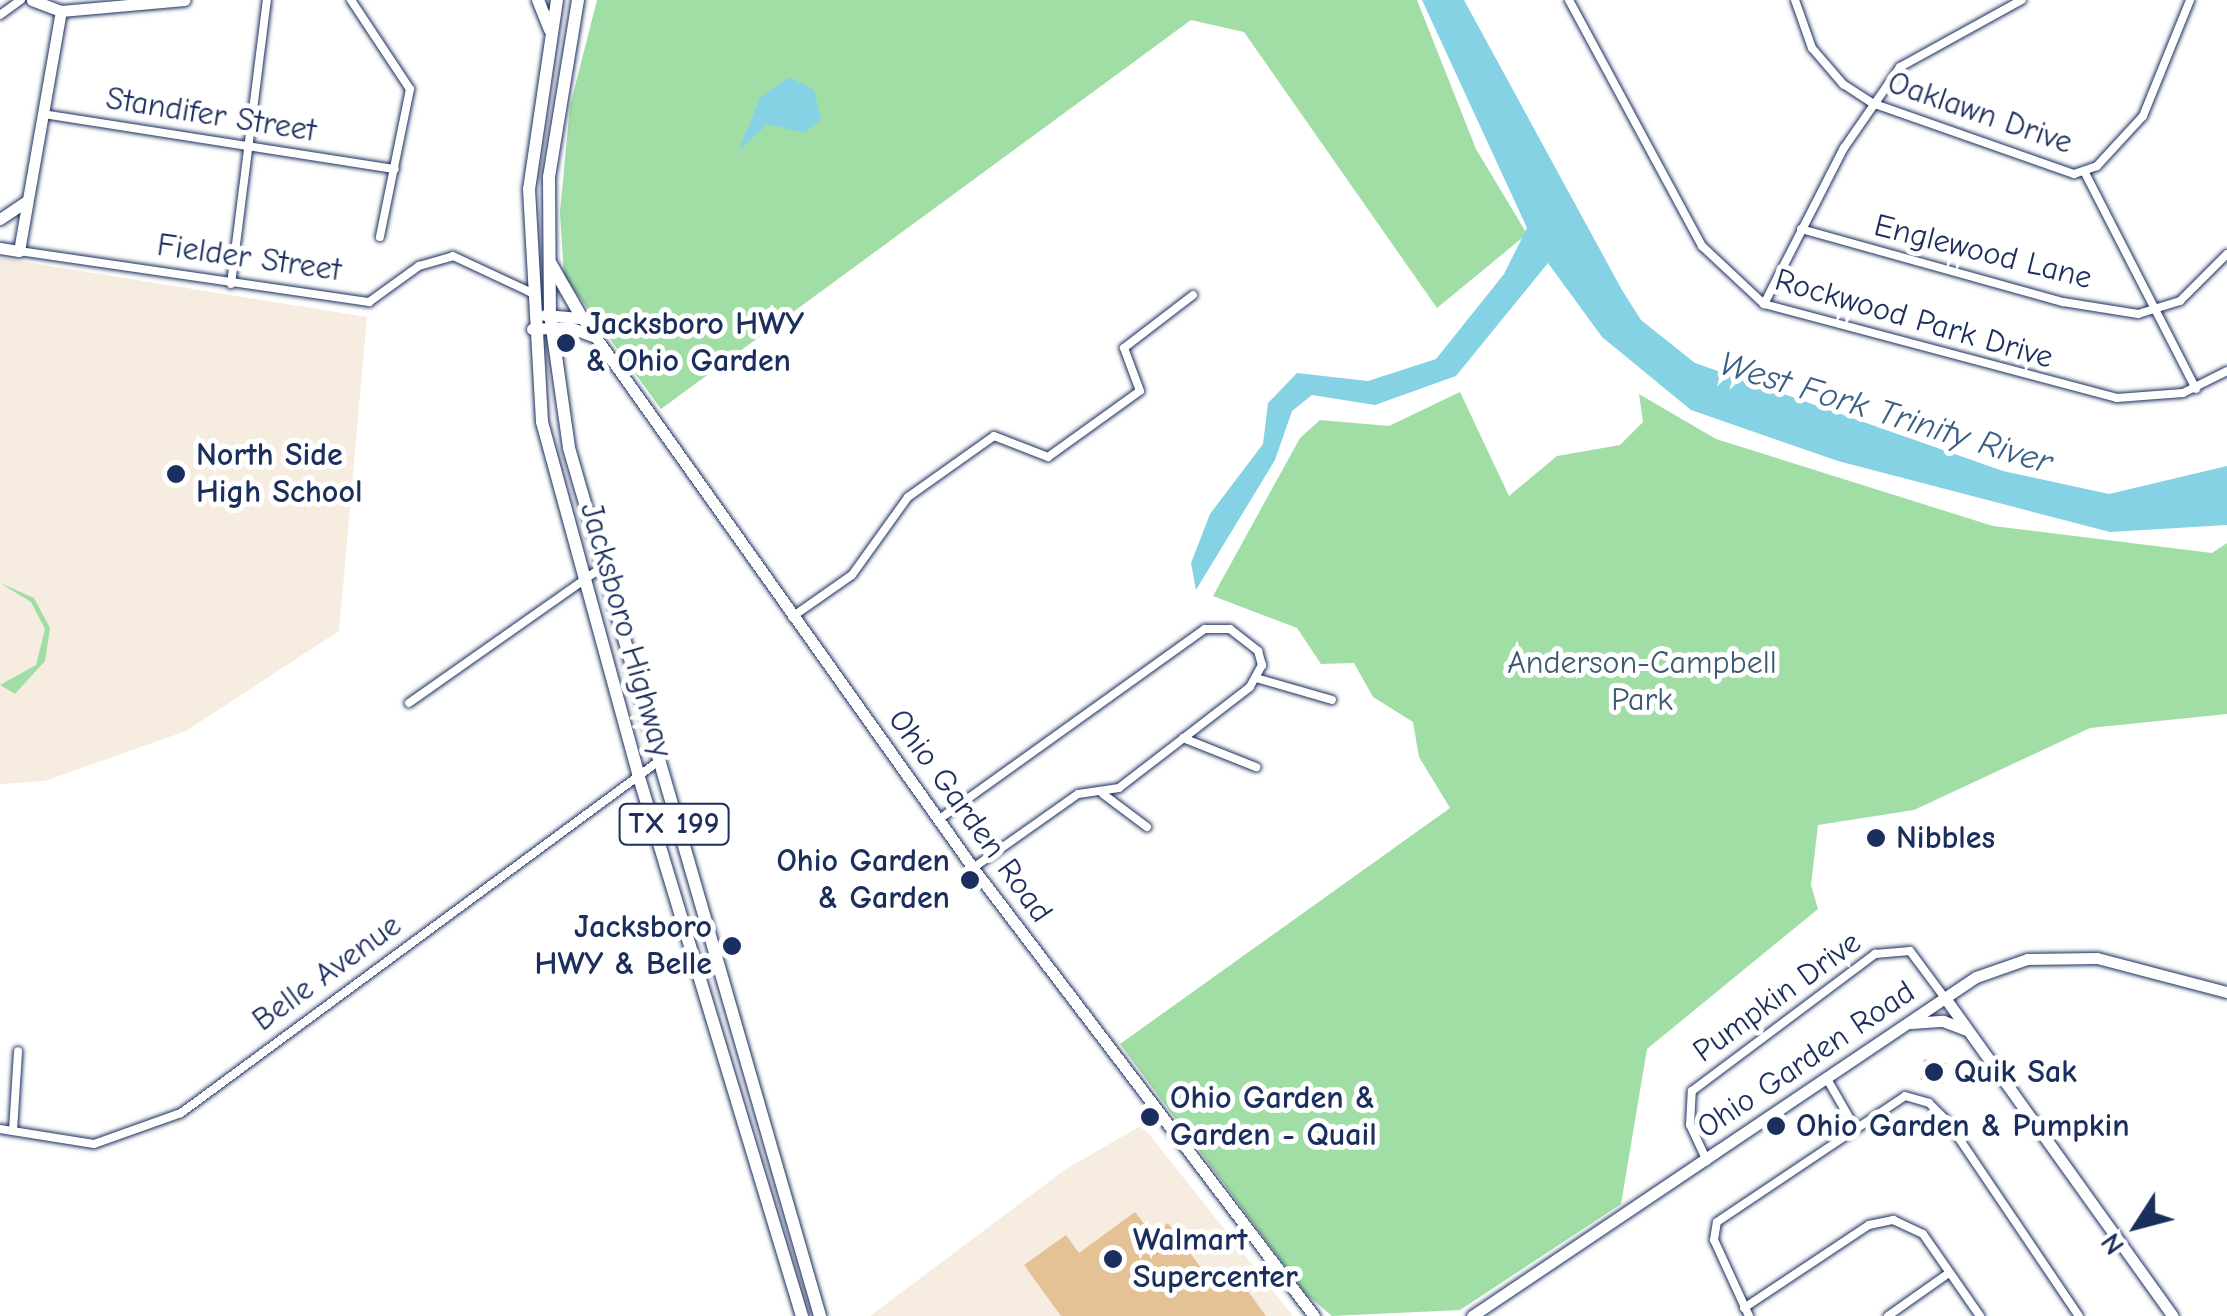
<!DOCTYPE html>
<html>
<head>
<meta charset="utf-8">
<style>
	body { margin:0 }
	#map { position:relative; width:2227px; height:1316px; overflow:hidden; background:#fff; font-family:"Comic Neue",sans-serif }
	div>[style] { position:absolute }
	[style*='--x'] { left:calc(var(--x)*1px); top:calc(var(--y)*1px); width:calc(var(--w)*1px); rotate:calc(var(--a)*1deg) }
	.built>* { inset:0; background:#f7ece0 }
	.green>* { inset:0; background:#a0dea6 }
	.water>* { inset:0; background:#85d2e5 }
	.building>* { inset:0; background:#e5c196; transform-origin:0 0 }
	.roads { filter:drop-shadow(0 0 2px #1b2f5e) drop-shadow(0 0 2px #1b2f5e) }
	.street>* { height:8px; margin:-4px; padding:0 4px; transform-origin:4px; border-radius:4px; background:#fff }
	.secondary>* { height:11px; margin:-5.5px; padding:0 5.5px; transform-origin:5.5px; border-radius:5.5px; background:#fff }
	.primary>* { height:12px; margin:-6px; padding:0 6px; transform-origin:6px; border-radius:6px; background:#fff }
	.dots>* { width:28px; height:28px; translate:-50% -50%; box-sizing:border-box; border:5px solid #fff; border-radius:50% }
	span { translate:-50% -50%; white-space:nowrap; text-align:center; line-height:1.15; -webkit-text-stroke:10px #fff; paint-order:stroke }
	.shield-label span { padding:2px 8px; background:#fff; border:2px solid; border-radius:8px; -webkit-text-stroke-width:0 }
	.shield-label { font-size:30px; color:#1b2f5e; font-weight:700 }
	.street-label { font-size:32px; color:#1b2f5e }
	.poi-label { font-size:32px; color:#1b2f5e; font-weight:700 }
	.left { translate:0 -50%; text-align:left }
	.right { translate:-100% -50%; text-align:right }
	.park-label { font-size:32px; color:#3c5b70 }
	.water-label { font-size:35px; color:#3b6086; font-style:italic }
	.north { position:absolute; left:2087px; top:1176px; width:100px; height:100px; -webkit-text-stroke:8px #fff; paint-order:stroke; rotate:234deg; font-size:28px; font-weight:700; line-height:40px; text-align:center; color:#1b2f5e }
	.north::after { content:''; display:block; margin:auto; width:35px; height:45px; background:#1b2f5e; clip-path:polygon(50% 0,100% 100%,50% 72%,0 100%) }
</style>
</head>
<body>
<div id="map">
	<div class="built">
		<div style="clip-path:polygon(0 258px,367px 317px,339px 631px,186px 731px,45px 781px,0 784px)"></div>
		<div style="clip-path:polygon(1142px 1125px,1293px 1316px,870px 1316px,1066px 1169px)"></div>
	</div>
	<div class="green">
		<div style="clip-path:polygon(597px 0,1417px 0,1476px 149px,1527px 234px,1437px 308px,1244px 32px,1191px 20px,661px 409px,564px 276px,560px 212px,570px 106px)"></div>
		<div style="clip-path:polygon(1460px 392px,1509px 496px,1557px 456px,1620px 445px,1643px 422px,1639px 394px,1716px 439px,1993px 526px,2212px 553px,2227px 543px,2227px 714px,2090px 728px,1914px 810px,1818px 825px,1811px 885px,1818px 909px,1647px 1049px,1621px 1204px,1460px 1310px,1332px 1316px,1306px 1294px,1120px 1044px,1450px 808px,1419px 757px,1413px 722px,1373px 697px,1354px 663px,1321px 664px,1297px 628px,1213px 596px,1300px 438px,1320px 420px,1389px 426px)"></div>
		<div style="clip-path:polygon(0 583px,34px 598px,50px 628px,45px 661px,15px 694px,0 685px,36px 665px,45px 629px,31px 602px)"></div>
	</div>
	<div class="water">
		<div style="clip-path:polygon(1422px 0,1464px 0,1622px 290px,1641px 320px,1695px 363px,2003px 471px,2109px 494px,2227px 466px,2227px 525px,2110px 532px,1838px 461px,1691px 410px,1602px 337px,1548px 263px,1456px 376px,1375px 405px,1312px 395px,1292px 411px,1275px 460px,1196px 590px,1191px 563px,1210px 514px,1263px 444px,1268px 403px,1297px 373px,1368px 381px,1436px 359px,1504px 274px,1527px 228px)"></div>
		<div style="clip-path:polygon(789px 77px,814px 90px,821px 119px,805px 133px,767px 124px,738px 152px,760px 98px)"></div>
	</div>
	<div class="building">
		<div style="left:1924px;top:1059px;width:23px;height:21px;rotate:10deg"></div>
		<div style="clip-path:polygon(1135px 1212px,1152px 1234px,1168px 1223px,1212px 1283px,1231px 1268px,1266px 1316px,1061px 1316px,1024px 1265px,1066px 1235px,1079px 1253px)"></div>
	</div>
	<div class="roads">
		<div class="street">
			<div style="--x:351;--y:0;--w:107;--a:56.5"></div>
			<div style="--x:410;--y:89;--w:151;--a:101.5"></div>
			<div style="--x:1569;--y:0;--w:280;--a:61.6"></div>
			<div style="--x:1702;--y:246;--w:85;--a:43.1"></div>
			<div style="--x:1764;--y:304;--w:365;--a:14.9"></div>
			<div style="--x:2117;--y:398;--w:66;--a:-4.3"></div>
			<div style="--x:2183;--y:393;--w:49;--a:-26.6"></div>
			<div style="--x:1795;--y:0;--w:51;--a:70.5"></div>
			<div style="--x:1812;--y:48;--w:48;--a:49.3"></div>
			<div style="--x:1843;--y:84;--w:35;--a:33"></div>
			<div style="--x:1872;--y:103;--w:214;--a:19.4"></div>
			<div style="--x:2074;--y:174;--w:24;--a:-19"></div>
			<div style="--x:2097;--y:166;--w:68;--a:-47.4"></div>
			<div style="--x:2143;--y:116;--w:125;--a:-67.9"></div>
			<div style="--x:0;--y:15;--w:26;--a:-36"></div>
			<div style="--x:43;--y:114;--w:356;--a:8.9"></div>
			<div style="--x:2084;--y:171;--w:245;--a:62.8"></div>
			<div style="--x:1801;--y:229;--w:272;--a:15.6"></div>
			<div style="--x:2063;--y:302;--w:76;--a:9.1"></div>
			<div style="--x:2138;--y:314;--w:44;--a:-17.2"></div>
			<div style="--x:2180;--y:301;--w:66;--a:-45"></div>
			<div style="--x:19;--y:251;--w:354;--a:8.3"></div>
			<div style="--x:369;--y:302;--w:62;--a:-35.8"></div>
			<div style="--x:419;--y:266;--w:35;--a:-16"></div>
			<div style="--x:453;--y:256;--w:85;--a:25.1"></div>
			<div style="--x:231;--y:284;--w:286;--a:-82.8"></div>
			<div style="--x:1764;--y:304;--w:175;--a:-62.9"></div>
			<div style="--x:1844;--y:148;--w:98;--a:-55.3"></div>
			<div style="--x:1900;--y:67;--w:139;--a:-28.8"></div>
			<div style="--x:792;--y:617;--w:73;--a:-35"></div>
			<div style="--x:852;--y:575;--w:96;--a:-54.3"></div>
			<div style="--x:908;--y:497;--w:105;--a:-35.3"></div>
			<div style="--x:994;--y:436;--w:58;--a:21.3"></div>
			<div style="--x:1048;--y:457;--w:113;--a:-35.7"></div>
			<div style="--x:1140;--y:391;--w:46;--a:-110.4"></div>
			<div style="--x:1124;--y:348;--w:87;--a:-37.5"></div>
			<div style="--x:1256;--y:678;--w:79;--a:16.1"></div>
			<div style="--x:409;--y:703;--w:235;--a:-35.1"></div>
			<div style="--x:1183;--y:738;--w:79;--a:21.7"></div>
			<div style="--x:1103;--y:794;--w:55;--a:36.9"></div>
			<div style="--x:938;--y:820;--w:328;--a:-35.6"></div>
			<div style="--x:1205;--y:629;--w:25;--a:0"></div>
			<div style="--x:1230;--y:629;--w:36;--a:38"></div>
			<div style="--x:1258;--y:651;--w:15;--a:74"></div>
			<div style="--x:1262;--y:665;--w:25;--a:119"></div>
			<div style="--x:1250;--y:687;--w:165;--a:142.4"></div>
			<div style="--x:1119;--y:788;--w:41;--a:171.7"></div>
			<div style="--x:1078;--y:794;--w:128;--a:144.8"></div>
			<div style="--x:1827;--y:1079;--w:54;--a:60.1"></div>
			<div style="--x:0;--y:1129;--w:95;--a:9.1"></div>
			<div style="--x:94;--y:1144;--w:92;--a:-19.6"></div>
			<div style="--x:181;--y:1113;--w:590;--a:-36.38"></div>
			<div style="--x:13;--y:1131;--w:80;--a:-86.4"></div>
			<div style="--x:1707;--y:1161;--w:40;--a:-115"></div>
			<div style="--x:1690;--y:1125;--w:34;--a:-87"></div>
			<div style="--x:1692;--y:1091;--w:229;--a:-36.8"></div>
			<div style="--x:1875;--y:954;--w:35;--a:-5"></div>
			<div style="--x:1910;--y:951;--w:59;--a:53.3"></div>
			<div style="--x:1744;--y:1308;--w:150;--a:-33.6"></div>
			<div style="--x:1869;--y:1225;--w:25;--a:-12"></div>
			<div style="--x:1893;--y:1220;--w:33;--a:25"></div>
			<div style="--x:1923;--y:1234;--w:100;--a:55.2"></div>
			<div style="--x:1749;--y:1316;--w:84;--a:-114.7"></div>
			<div style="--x:1714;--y:1240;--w:18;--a:-81"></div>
			<div style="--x:1717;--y:1222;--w:226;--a:-33.8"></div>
			<div style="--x:1905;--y:1096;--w:25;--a:16"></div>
			<div style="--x:1929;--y:1103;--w:27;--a:45"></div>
			<div style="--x:1948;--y:1122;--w:234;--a:56"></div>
			<div style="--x:1888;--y:1316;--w:75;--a:-35.2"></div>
		</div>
		<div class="secondary">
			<div style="--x:32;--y:0;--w:31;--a:21"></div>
			<div style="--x:61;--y:11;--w:124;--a:-5.1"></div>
			<div style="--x:0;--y:219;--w:32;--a:-34"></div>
			<div style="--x:0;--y:248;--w:19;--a:9"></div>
			<div style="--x:19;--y:251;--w:244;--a:-80.1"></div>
			<div style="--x:545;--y:315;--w:37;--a:5"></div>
			<div style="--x:582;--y:318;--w:675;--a:54.59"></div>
			<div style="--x:973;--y:868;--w:563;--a:52.72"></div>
			<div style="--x:532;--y:329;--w:37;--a:-3"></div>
			<div style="--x:569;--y:327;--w:25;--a:21"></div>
			<div style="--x:1945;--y:998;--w:391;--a:54.4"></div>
			<div style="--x:1911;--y:1023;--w:32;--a:-4"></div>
			<div style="--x:1943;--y:1021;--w:25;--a:21"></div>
			<div style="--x:1472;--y:1316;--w:607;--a:-33.93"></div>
			<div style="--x:1976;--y:977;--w:54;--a:-19.4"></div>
			<div style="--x:2027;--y:959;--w:70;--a:-0.8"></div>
			<div style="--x:2097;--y:958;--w:134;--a:14.7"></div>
		</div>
		<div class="primary">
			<div style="--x:538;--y:0;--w:32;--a:68"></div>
			<div style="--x:557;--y:0;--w:191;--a:98.4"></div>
			<div style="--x:529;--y:189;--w:233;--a:86.8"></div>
			<div style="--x:542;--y:422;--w:365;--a:74.7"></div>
			<div style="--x:638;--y:774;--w:566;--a:73.17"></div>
			<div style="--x:578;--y:0;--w:179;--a:99.3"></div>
			<div style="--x:549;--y:177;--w:137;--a:89.6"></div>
			<div style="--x:550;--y:314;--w:135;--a:81.9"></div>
			<div style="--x:569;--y:448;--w:904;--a:73.87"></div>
			<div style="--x:551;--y:264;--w:62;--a:60.1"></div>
		</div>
	</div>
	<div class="dots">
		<div style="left:566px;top:343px;background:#1b2f5e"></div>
		<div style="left:176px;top:474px;background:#1b2f5e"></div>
		<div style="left:1876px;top:838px;background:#1b2f5e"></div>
		<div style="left:970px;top:880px;background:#1b2f5e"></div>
		<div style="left:732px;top:946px;background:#1b2f5e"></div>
		<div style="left:1934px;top:1072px;background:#1b2f5e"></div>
		<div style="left:1150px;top:1117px;background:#1b2f5e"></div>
		<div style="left:1776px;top:1126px;background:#1b2f5e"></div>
		<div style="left:1113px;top:1259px;background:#1b2f5e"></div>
	</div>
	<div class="shield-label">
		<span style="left:674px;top:824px">TX 199</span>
	</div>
	<div class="street-label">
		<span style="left:1980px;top:113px;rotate:19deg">Oaklawn Drive</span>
		<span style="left:211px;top:115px;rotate:9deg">Standifer Street</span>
		<span style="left:1983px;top:252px;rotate:14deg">Englewood Lane</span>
		<span style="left:249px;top:258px;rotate:8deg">Fielder Street</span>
		<span style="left:1914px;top:319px;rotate:16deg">Rockwood Park Drive</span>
		<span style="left:626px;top:630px;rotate:74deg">Jacksboro Highway</span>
		<span style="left:970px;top:816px;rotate:54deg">Ohio Garden Road</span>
		<span style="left:327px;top:973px;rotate:-36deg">Belle Avenue</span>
		<span style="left:1777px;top:997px;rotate:-36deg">Pumpkin Drive</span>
		<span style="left:1806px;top:1060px;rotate:-34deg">Ohio Garden Road</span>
	</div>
	<div class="poi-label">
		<span class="left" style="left:586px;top:343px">Jacksboro HWY<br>&amp; Ohio Garden</span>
		<span class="left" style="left:196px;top:474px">North Side<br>High School</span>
		<span class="left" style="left:1896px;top:838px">Nibbles</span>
		<span class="right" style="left:950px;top:880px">Ohio Garden<br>&amp; Garden</span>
		<span class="right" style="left:712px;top:946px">Jacksboro<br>HWY &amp; Belle</span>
		<span class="left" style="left:1954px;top:1072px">Quik Sak</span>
		<span class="left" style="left:1170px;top:1117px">Ohio Garden &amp;<br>Garden - Quail</span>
		<span class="left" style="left:1796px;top:1126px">Ohio Garden &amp; Pumpkin</span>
		<span class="left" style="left:1133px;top:1259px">Walmart<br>Supercenter</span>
	</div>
	<div class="park-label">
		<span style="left:1642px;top:682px">Anderson-Campbell<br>Park</span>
	</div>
	<div class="water-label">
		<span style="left:1886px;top:413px;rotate:17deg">West Fork Trinity River</span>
	</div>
	<div class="north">N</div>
</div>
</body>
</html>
